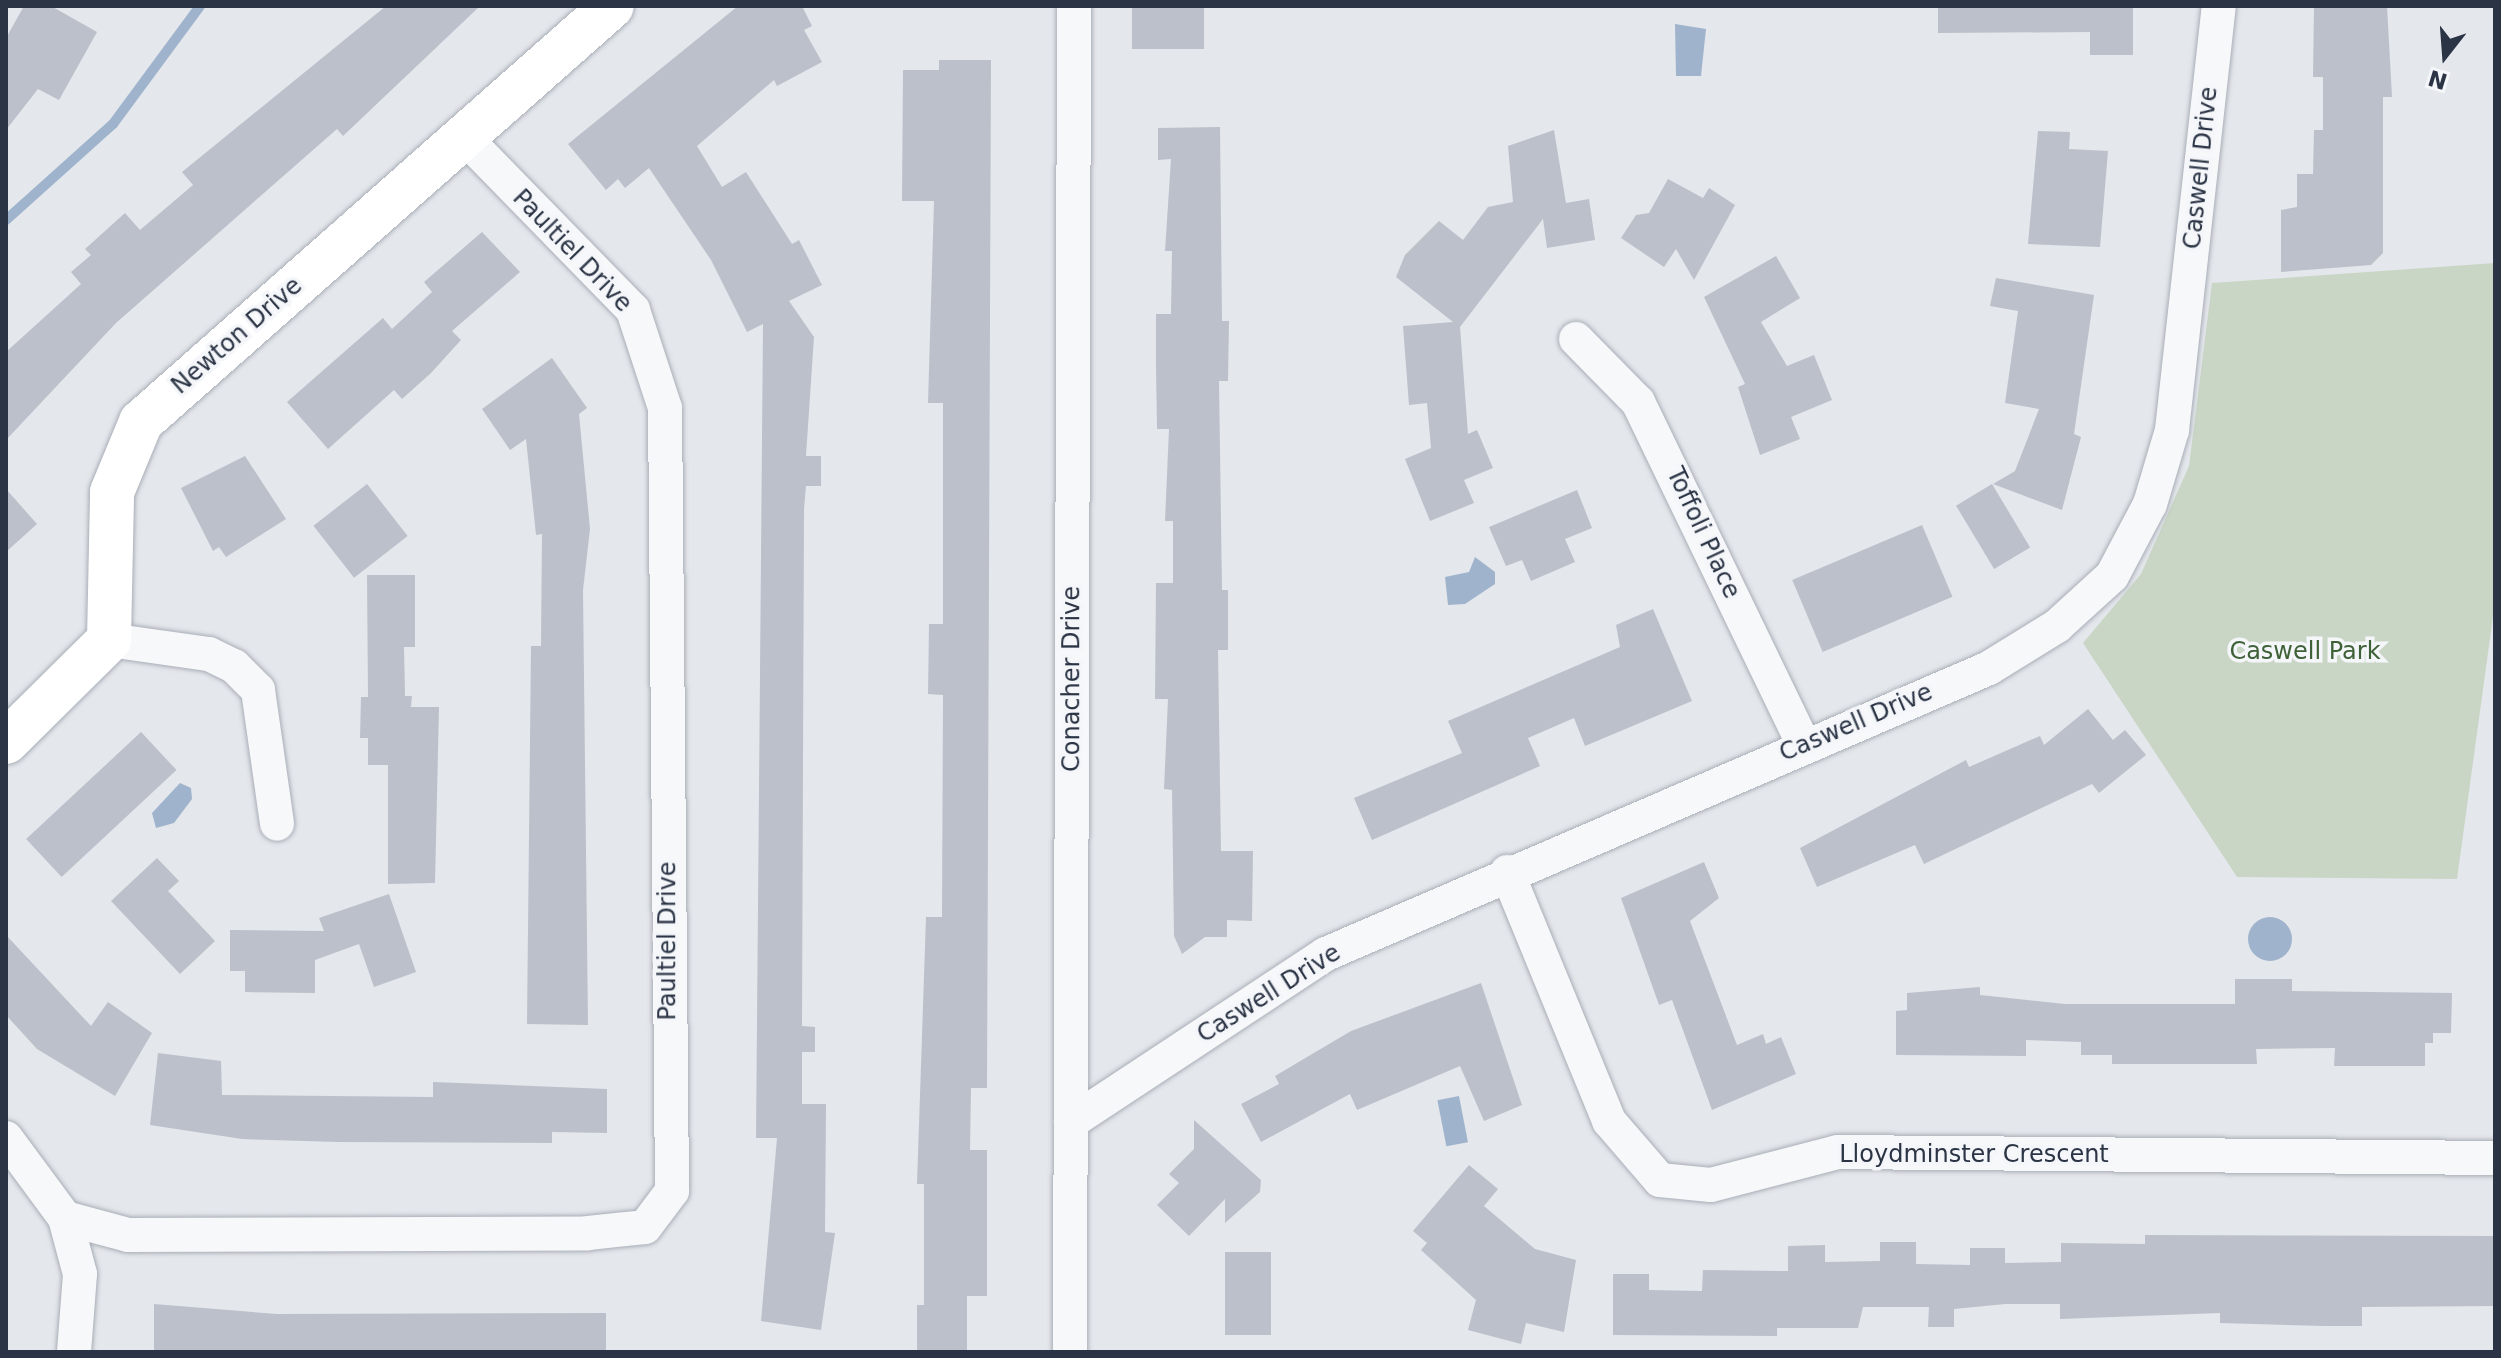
<!DOCTYPE html>
<html>
<head>
<meta charset="utf-8">
<style>
	body { margin:0 }
	#map { position:relative; width:2501px; height:1358px; overflow:hidden; background:#e4e7ec; font-family:"DejaVu Sans",sans-serif }
	div>[style] { position:absolute }
	[style*='--x'] { left:calc(var(--x)*1px); top:calc(var(--y)*1px); width:calc(var(--w)*1px); rotate:calc(var(--a)*1deg) }
	.green>* { inset:0; background:#c9d6c5 }
	.water>* { inset:0; background:#9fb4cc; transform-origin:0 0 }
	.round { border-radius:50% }
	.stream>* { height:10px; margin:-5px; padding:0 5px; transform-origin:5px; border-radius:5px; background:#9fb4cc }
	.building>* { inset:0; background:#bbc0ca; transform-origin:0 0 }
	.roads { filter:drop-shadow(0 0 2px #a9aeb7) drop-shadow(0 0 2px #a9aeb7) }
	.street>* { height:34px; margin:-17px; padding:0 17px; transform-origin:17px; border-radius:17px; background:#f7f8fa }
	.secondary>* { height:44px; margin:-22px; padding:0 22px; transform-origin:22px; border-radius:22px; background:#fff }
	span { translate:-50% -50%; white-space:nowrap; text-align:center; line-height:1.15; -webkit-text-stroke:7px #f4f6f9; paint-order:stroke }
	.street-label { font-size:24px; color:#2b3445 }
	.park-label { font-size:24px; color:#3f6138 }
	.frame { position:absolute; inset:0; border:8px solid #2b3445; pointer-events:none }
	.north { position:absolute; left:2405px; top:16px; width:80px; height:80px; -webkit-text-stroke:6px #f4f6f9; paint-order:stroke; rotate:197deg; font-size:22px; font-weight:700; line-height:32px; text-align:center; color:#2b3445 }
	.north::after { content:''; display:block; margin:auto; width:28px; height:36px; background:#2b3445; clip-path:polygon(50% 0,100% 100%,50% 72%,0 100%) }
</style>
</head>
<body>
<div id="map">
	<div class="green">
		<div style="clip-path:polygon(2495px 263px,2495px 602px,2457px 879px,2237px 877px,2083px 643px,2141px 574px,2189px 466px,2212px 283px)"></div>
	</div>
	<div class="water">
		<div style="clip-path:polygon(1675px 24px,1706px 29px,1701px 76px,1676px 76px)"></div>
		<div style="clip-path:polygon(1475px 557px,1495px 572px,1495px 584px,1465px 604px,1448px 605px,1445px 577px,1469px 572px)"></div>
		<div style="clip-path:polygon(180px 783px,191px 788px,192px 799px,174px 823px,156px 828px,152px 813px)"></div>
		<div class="round" style="left:2248px;top:917px;width:44px;height:44px"></div>
		<div style="left:1459px;top:1096px;width:47px;height:22px;rotate:79deg"></div>
	</div>
	<div class="stream">
		<div style="--x:6;--y:220;--w:144;--a:-41.9"></div>
		<div style="--x:113;--y:124;--w:147;--a:-53.6"></div>
	</div>
	<div class="building">
		<div style="clip-path:polygon(24px 6px,51px 6px,97px 32px,59px 100px,38px 89px,6px 130px,6px 38px)"></div>
		<div style="clip-path:polygon(386px 6px,480px 6px,343px 136px,337px 129px,116px 323px,6px 440px,6px 352px,81px 284px,71px 272px,91px 255px,85px 249px,125px 213px,140px 230px,193px 185px,182px 172px)"></div>
		<div style="clip-path:polygon(738px 6px,802px 6px,812px 26px,804px 30px,822px 62px,777px 86px,774px 80px,697px 146px,722px 187px,746px 172px,792px 244px,799px 240px,822px 285px,789px 301px,814px 337px,806px 456px,821px 456px,821px 486px,806px 486px,804px 509px,802px 1026px,815px 1027px,815px 1052px,802px 1052px,802px 1104px,826px 1104px,825px 1232px,835px 1233px,821px 1330px,761px 1321px,777px 1138px,756px 1138px,763px 324px,747px 332px,711px 260px,649px 168px,625px 188px,618px 179px,606px 190px,568px 144px)"></div>
		<div style="left:1132px;top:6px;width:72px;height:43px"></div>
		<div style="clip-path:polygon(1938px 6px,2133px 6px,2133px 55px,2090px 55px,2090px 32px,1938px 33px)"></div>
		<div style="clip-path:polygon(2314px 6px,2387px 6px,2392px 97px,2383px 97px,2383px 253px,2371px 265px,2281px 272px,2281px 210px,2297px 207px,2297px 174px,2313px 174px,2314px 130px,2323px 130px,2323px 77px,2313px 77px)"></div>
		<div style="clip-path:polygon(939px 60px,991px 60px,987px 1088px,971px 1088px,970px 1150px,987px 1150px,987px 1296px,967px 1296px,967px 1352px,917px 1352px,917px 1305px,924px 1305px,924px 1184px,917px 1184px,926px 917px,942px 917px,943px 695px,928px 694px,929px 624px,943px 624px,943px 403px,928px 403px,934px 201px,902px 201px,903px 70px,939px 70px)"></div>
		<div style="clip-path:polygon(1220px 127px,1222px 321px,1229px 321px,1228px 381px,1219px 381px,1222px 590px,1228px 590px,1228px 650px,1218px 650px,1221px 851px,1253px 851px,1252px 921px,1227px 920px,1227px 937px,1205px 937px,1182px 954px,1174px 936px,1172px 790px,1164px 789px,1168px 699px,1155px 699px,1156px 583px,1173px 583px,1173px 521px,1165px 521px,1169px 429px,1157px 429px,1156px 366px,1156px 314px,1171px 314px,1172px 251px,1165px 251px,1171px 159px,1158px 160px,1158px 128px)"></div>
		<div style="clip-path:polygon(1554px 130px,1566px 203px,1589px 199px,1595px 240px,1547px 248px,1543px 219px,1460px 327px,1468px 434px,1477px 430px,1493px 468px,1464px 480px,1474px 503px,1430px 521px,1405px 459px,1431px 448px,1427px 403px,1409px 405px,1403px 326px,1453px 322px,1396px 277px,1405px 255px,1439px 221px,1463px 240px,1488px 207px,1513px 202px,1508px 146px)"></div>
		<div style="clip-path:polygon(2038px 131px,2070px 132px,2069px 149px,2108px 151px,2100px 247px,2028px 244px)"></div>
		<div style="clip-path:polygon(1668px 179px,1703px 198px,1709px 188px,1735px 205px,1694px 280px,1676px 249px,1664px 267px,1621px 238px,1636px 215px,1649px 213px)"></div>
		<div style="clip-path:polygon(482px 232px,520px 272px,452px 331px,461px 340px,431px 373px,402px 399px,394px 390px,328px 449px,287px 402px,383px 318px,392px 329px,432px 292px,424px 282px)"></div>
		<div style="clip-path:polygon(1776px 256px,1800px 298px,1761px 322px,1787px 366px,1814px 355px,1832px 400px,1791px 417px,1800px 439px,1760px 455px,1738px 387px,1745px 384px,1704px 297px)"></div>
		<div style="clip-path:polygon(1996px 278px,2094px 295px,2074px 434px,2081px 437px,2062px 510px,1993px 484px,2015px 471px,2039px 409px,2005px 403px,2018px 311px,1990px 306px)"></div>
		<div style="clip-path:polygon(552px 358px,587px 408px,579px 414px,590px 529px,583px 590px,588px 1025px,527px 1024px,531px 646px,541px 646px,542px 534px,536px 535px,526px 439px,510px 450px,482px 409px)"></div>
		<div style="clip-path:polygon(245px 456px,286px 519px,226px 557px,219px 547px,213px 551px,181px 488px)"></div>
		<div style="left:367px;top:484px;width:66px;height:68px;rotate:52deg"></div>
		<div style="left:1992px;top:484px;width:74px;height:42px;rotate:59deg"></div>
		<div style="clip-path:polygon(6px 489px,37px 524px,6px 552px)"></div>
		<div style="clip-path:polygon(1577px 490px,1592px 528px,1565px 539px,1575px 562px,1531px 581px,1522px 560px,1506px 566px,1489px 527px)"></div>
		<div style="left:1922px;top:525px;width:78px;height:141px;rotate:67deg"></div>
		<div style="clip-path:polygon(367px 575px,415px 575px,415px 647px,404px 647px,405px 696px,412px 696px,411px 707px,439px 707px,435px 883px,388px 884px,388px 765px,368px 765px,368px 738px,360px 738px,361px 697px,368px 697px)"></div>
		<div style="clip-path:polygon(1653px 609px,1692px 701px,1585px 746px,1574px 718px,1528px 738px,1540px 766px,1372px 840px,1354px 798px,1462px 753px,1448px 721px,1620px 647px,1616px 625px)"></div>
		<div style="clip-path:polygon(2088px 709px,2113px 740px,2125px 730px,2146px 755px,2099px 793px,2092px 784px,1924px 864px,1915px 845px,1817px 887px,1800px 848px,1966px 760px,1969px 767px,2040px 736px,2044px 745px)"></div>
		<div style="left:141px;top:732px;width:52px;height:157px;rotate:47deg"></div>
		<div style="clip-path:polygon(157px 858px,179px 881px,168px 891px,215px 941px,180px 974px,111px 901px)"></div>
		<div style="clip-path:polygon(1704px 862px,1719px 898px,1690px 921px,1737px 1045px,1763px 1034px,1766px 1044px,1781px 1037px,1796px 1074px,1712px 1110px,1672px 1000px,1659px 1005px,1621px 898px)"></div>
		<div style="clip-path:polygon(389px 894px,416px 972px,374px 987px,359px 944px,315px 960px,315px 993px,245px 992px,245px 971px,230px 971px,230px 930px,324px 931px,319px 918px)"></div>
		<div style="clip-path:polygon(6px 935px,91px 1026px,108px 1002px,152px 1033px,115px 1096px,37px 1049px,6px 1015px)"></div>
		<div style="clip-path:polygon(2235px 979px,2292px 979px,2292px 991px,2452px 993px,2451px 1033px,2433px 1033px,2433px 1043px,2425px 1043px,2425px 1066px,2334px 1066px,2335px 1048px,2256px 1049px,2257px 1064px,2112px 1064px,2112px 1055px,2081px 1055px,2081px 1042px,2026px 1040px,2026px 1056px,1896px 1055px,1896px 1011px,1907px 1010px,1907px 993px,1980px 987px,1980px 995px,2065px 1004px,2235px 1004px)"></div>
		<div style="clip-path:polygon(1481px 983px,1522px 1105px,1484px 1121px,1460px 1066px,1357px 1110px,1350px 1094px,1261px 1142px,1241px 1104px,1279px 1084px,1275px 1076px,1351px 1031px)"></div>
		<div style="clip-path:polygon(158px 1053px,221px 1061px,222px 1095px,433px 1097px,433px 1082px,607px 1089px,607px 1133px,552px 1132px,552px 1143px,338px 1142px,242px 1139px,150px 1125px)"></div>
		<div style="clip-path:polygon(1194px 1120px,1261px 1180px,1260px 1192px,1225px 1223px,1225px 1199px,1189px 1236px,1157px 1205px,1179px 1183px,1169px 1174px,1194px 1149px)"></div>
		<div style="clip-path:polygon(1469px 1165px,1498px 1189px,1484px 1206px,1535px 1249px,1576px 1260px,1564px 1332px,1526px 1323px,1521px 1344px,1468px 1330px,1476px 1300px,1421px 1250px,1427px 1243px,1413px 1231px)"></div>
		<div style="clip-path:polygon(2145px 1235px,2494px 1236px,2494px 1306px,2362px 1307px,2362px 1326px,2325px 1326px,2220px 1323px,2220px 1313px,2060px 1319px,2060px 1304px,2005px 1304px,1954px 1309px,1954px 1327px,1928px 1327px,1929px 1307px,1863px 1307px,1858px 1328px,1777px 1328px,1777px 1336px,1613px 1335px,1613px 1274px,1649px 1274px,1649px 1290px,1702px 1291px,1703px 1270px,1788px 1271px,1788px 1246px,1825px 1245px,1825px 1262px,1880px 1261px,1880px 1242px,1916px 1242px,1916px 1264px,1970px 1265px,1970px 1248px,2005px 1248px,2005px 1263px,2061px 1262px,2061px 1243px,2145px 1244px)"></div>
		<div style="left:1225px;top:1252px;width:46px;height:83px"></div>
		<div style="clip-path:polygon(154px 1304px,277px 1314px,606px 1313px,606px 1352px,154px 1352px)"></div>
	</div>
	<div class="roads">
		<div class="street">
			<div style="--x:1576;--y:339;--w:88;--a:45.5"></div>
			<div style="--x:1638;--y:402;--w:380;--a:64.2"></div>
			<div style="--x:109;--y:640;--w:101;--a:8"></div>
			<div style="--x:209;--y:654;--w:28;--a:26"></div>
			<div style="--x:234;--y:666;--w:34;--a:45"></div>
			<div style="--x:258;--y:690;--w:135;--a:81.9"></div>
			<div style="--x:1507;--y:872;--w:269;--a:67.7"></div>
			<div style="--x:1609;--y:1121;--w:78;--a:49.2"></div>
			<div style="--x:1660;--y:1180;--w:51;--a:5.6"></div>
			<div style="--x:1711;--y:1185;--w:131;--a:-14.6"></div>
			<div style="--x:1838;--y:1152;--w:657;--a:0.52"></div>
			<div style="--x:1071;--y:1122;--w:305;--a:-33.4"></div>
			<div style="--x:1326;--y:954;--w:722;--a:-23.33"></div>
			<div style="--x:1989;--y:668;--w:80;--a:-31.7"></div>
			<div style="--x:2057;--y:626;--w:74;--a:-42.3"></div>
			<div style="--x:2112;--y:576;--w:81;--a:-62.2"></div>
			<div style="--x:2150;--y:504;--w:77;--a:-73.4"></div>
			<div style="--x:2172;--y:430;--w:427;--a:-83.7"></div>
			<div style="--x:6;--y:1138;--w:99;--a:53.6"></div>
			<div style="--x:65;--y:1218;--w:58;--a:75"></div>
			<div style="--x:80;--y:1274;--w:78;--a:94.4"></div>
			<div style="--x:65;--y:1218;--w:65;--a:15.1"></div>
			<div style="--x:128;--y:1235;--w:460;--a:-0.2"></div>
			<div style="--x:588;--y:1233;--w:57;--a:-6"></div>
			<div style="--x:645;--y:1227;--w:45;--a:-53.1"></div>
			<div style="--x:672;--y:1191;--w:783;--a:-90.51"></div>
			<div style="--x:665;--y:408;--w:103;--a:-108.1"></div>
			<div style="--x:633;--y:310;--w:243;--a:-134.3"></div>
			<div style="--x:1070;--y:1352;--w:1346;--a:-89.83"></div>
		</div>
		<div class="secondary">
			<div style="--x:6;--y:742;--w:145;--a:-44.7"></div>
			<div style="--x:109;--y:640;--w:148;--a:-88.8"></div>
			<div style="--x:112;--y:492;--w:76;--a:-67.5"></div>
			<div style="--x:141;--y:422;--w:628;--a:-41.45"></div>
		</div>
	</div>
	<div class="street-label">
		<span style="left:2201px;top:168px;rotate:-84deg">Caswell Drive</span>
		<span style="left:572px;top:251px;rotate:46deg">Paultiel Drive</span>
		<span style="left:237px;top:336px;rotate:-41deg">Newton Drive</span>
		<span style="left:1703px;top:533px;rotate:65deg">Toffoli Place</span>
		<span style="left:1072px;top:679px;rotate:-90deg">Conacher Drive</span>
		<span style="left:1856px;top:723px;rotate:-23deg">Caswell Drive</span>
		<span style="left:668px;top:941px;rotate:-90deg">Paultiel Drive</span>
		<span style="left:1269px;top:994px;rotate:-32deg">Caswell Drive</span>
		<span style="left:1974px;top:1155px">Lloydminster Crescent</span>
	</div>
	<div class="park-label">
		<span style="left:2305px;top:652px">Caswell Park</span>
	</div>
	<div class="frame"></div>
	<div class="north">N</div>
</div>
</body>
</html>
